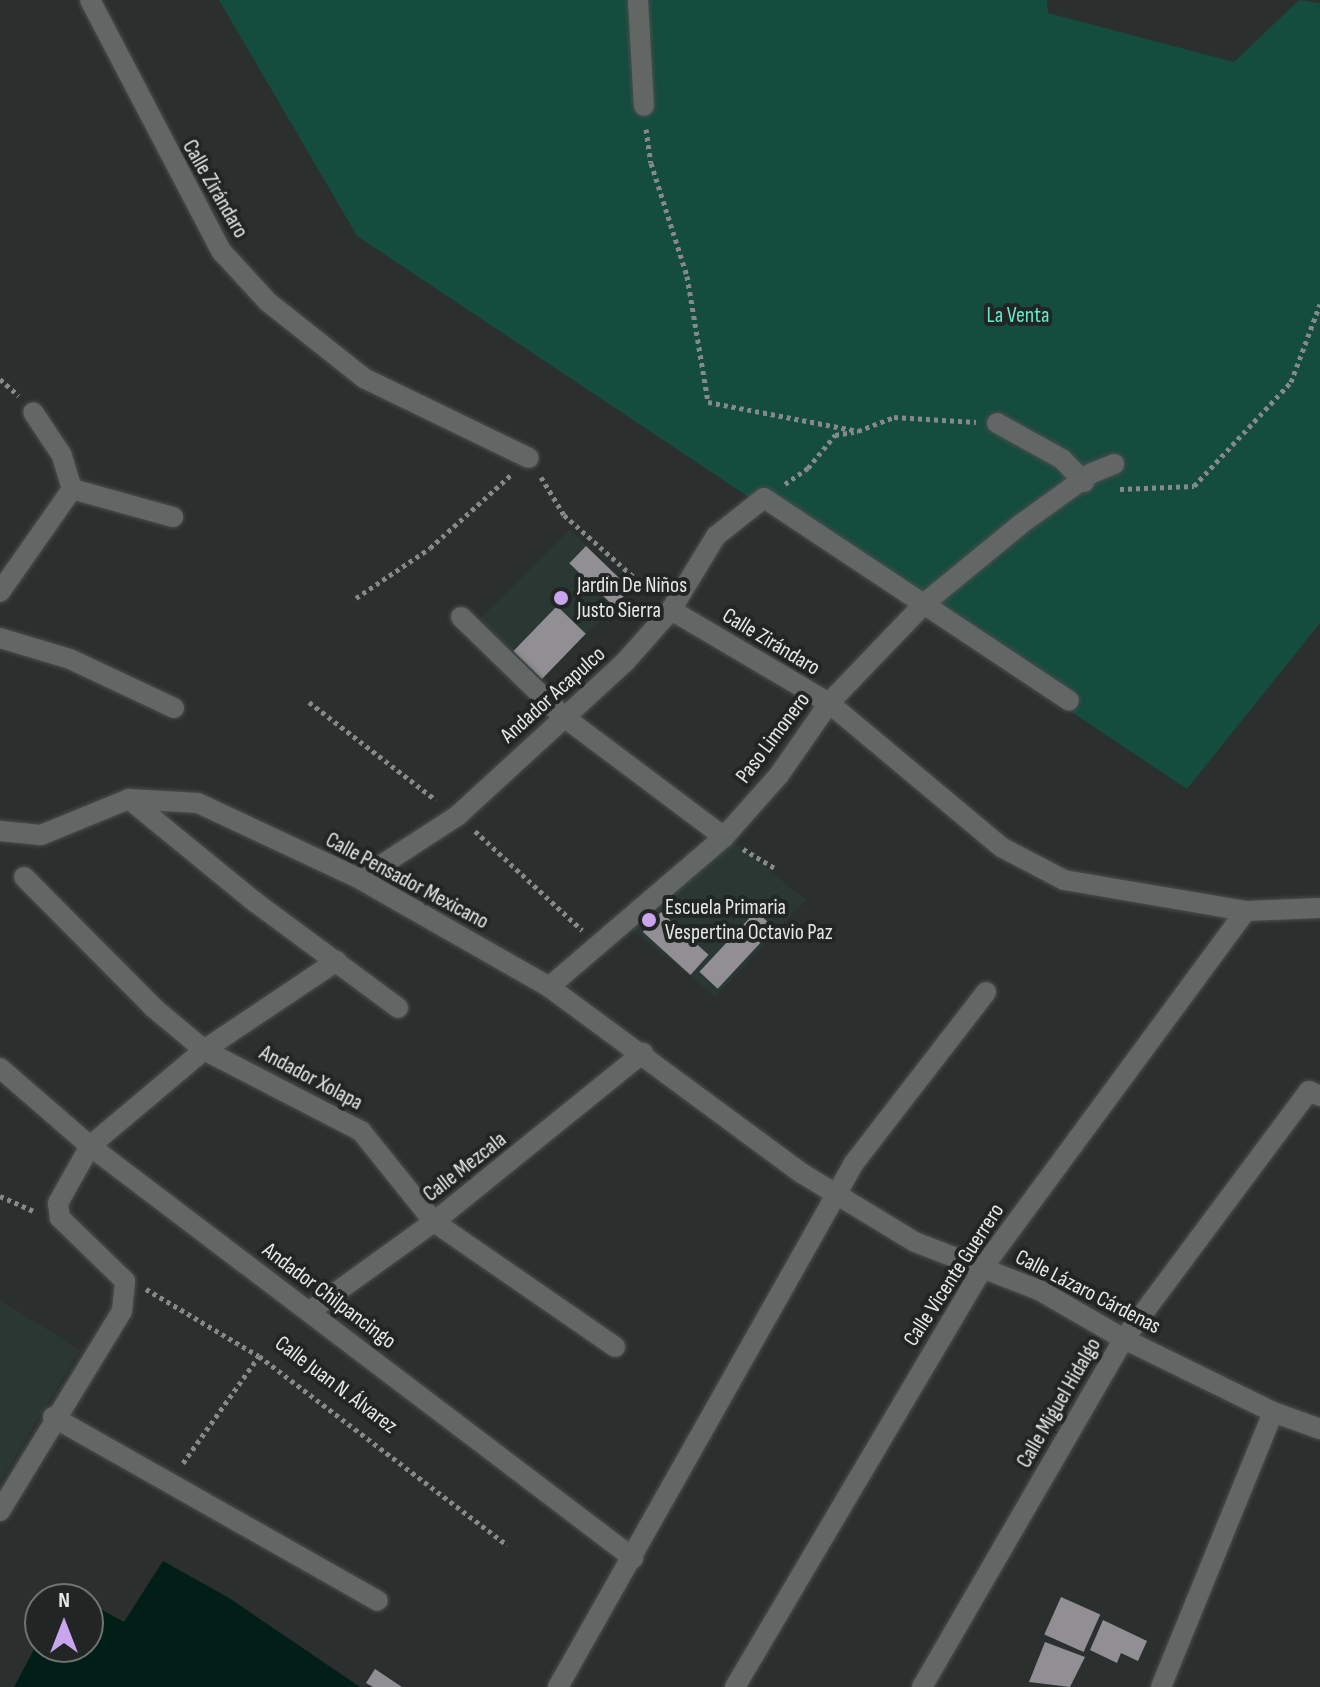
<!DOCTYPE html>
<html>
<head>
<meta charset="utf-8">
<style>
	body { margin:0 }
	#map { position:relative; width:1320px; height:1687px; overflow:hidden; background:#2b2f2e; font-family:"Sofia Sans Condensed",sans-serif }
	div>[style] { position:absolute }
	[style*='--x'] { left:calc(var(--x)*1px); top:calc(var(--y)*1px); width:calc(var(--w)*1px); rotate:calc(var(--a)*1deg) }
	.built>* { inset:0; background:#2b3733; transform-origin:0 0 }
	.green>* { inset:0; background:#144c3e }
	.water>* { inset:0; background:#011e17 }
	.building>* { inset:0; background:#918f94; transform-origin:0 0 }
	.path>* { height:5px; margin-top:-2.5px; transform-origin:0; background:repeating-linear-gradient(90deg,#858988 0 4px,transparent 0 8px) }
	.roads { filter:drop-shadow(0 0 2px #4a4d4c) drop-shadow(0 0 2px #4a4d4c) }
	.minor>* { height:20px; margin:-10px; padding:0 10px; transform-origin:10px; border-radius:10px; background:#626765 }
	.dots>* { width:22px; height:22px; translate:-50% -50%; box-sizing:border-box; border:4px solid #212624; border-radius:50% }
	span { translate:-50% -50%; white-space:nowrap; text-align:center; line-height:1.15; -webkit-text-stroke:8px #212624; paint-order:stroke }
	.street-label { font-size:22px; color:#e5e8e7 }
	.park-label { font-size:22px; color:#66e9c8 }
	.poi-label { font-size:22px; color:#e5e8e7 }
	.left { translate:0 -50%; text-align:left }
	.north { position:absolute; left:24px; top:1583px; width:80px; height:80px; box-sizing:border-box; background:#212624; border:2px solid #6f7472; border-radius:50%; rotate:0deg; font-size:22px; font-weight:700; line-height:32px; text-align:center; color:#e5e8e7 }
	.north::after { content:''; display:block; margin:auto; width:28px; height:36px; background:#c9a5ee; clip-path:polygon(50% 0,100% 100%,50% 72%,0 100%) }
</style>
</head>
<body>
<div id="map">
	<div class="built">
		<div style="left:570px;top:529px;width:86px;height:127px;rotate:45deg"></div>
		<div style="clip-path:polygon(731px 839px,806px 900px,715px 997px,632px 929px)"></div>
		<div style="clip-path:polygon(0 1300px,80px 1350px,0 1482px)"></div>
	</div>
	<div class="green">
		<div style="clip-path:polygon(219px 0,1047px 0,1048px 13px,1234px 62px,1299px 0,1320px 3px,1320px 623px,1187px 789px,357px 236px)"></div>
	</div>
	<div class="water">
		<div style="clip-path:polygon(163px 1561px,229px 1598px,360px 1687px,14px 1687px,40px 1638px,40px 1647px,88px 1647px,88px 1602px,124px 1622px)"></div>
	</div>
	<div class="building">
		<div style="left:586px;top:546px;width:62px;height:24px;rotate:44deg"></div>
		<div style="left:557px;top:606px;width:40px;height:63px;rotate:44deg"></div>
		<div style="left:756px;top:911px;width:25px;height:83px;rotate:43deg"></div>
		<div style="left:661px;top:912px;width:64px;height:27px;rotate:42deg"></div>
		<div style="left:1061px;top:1597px;width:43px;height:41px;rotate:24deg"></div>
		<div style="clip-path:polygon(1103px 1620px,1147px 1641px,1138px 1661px,1121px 1653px,1117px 1663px,1090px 1650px)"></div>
		<div style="clip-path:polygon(1045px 1642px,1085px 1657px,1070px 1687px,1029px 1682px)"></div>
		<div style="clip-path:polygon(375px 1669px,402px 1687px,373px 1687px,366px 1683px)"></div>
	</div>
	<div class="path">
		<div style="--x:646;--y:129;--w:34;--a:82"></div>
		<div style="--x:651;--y:163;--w:119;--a:72.3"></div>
		<div style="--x:687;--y:276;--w:128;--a:80.5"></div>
		<div style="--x:708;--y:402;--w:153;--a:10.9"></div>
		<div style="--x:858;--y:431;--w:39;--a:-21"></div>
		<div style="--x:894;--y:417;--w:82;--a:3.5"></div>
		<div style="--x:0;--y:379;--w:25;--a:42"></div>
		<div style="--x:541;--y:477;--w:44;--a:58.8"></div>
		<div style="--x:564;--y:515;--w:118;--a:41.6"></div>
		<div style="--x:785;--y:484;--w:28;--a:-35"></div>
		<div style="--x:808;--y:468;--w:43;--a:-50.7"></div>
		<div style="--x:835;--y:435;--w:19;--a:-9"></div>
		<div style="--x:1120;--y:489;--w:74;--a:-2.3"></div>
		<div style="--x:1194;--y:486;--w:142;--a:-47"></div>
		<div style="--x:1291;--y:382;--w:83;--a:-69.6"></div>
		<div style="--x:356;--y:598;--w:89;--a:-34"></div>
		<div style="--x:430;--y:548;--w:110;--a:-42.1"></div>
		<div style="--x:309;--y:702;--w:160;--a:37.7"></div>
		<div style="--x:475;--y:831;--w:146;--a:42.8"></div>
		<div style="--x:743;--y:849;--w:39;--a:31"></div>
		<div style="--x:0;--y:1196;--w:39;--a:24"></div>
		<div style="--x:146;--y:1289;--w:131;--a:30.7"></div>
		<div style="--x:259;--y:1356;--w:312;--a:37.3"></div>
		<div style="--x:183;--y:1463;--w:131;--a:-54.6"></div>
	</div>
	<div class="roads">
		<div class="minor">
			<div style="--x:90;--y:0;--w:284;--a:62.4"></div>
			<div style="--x:222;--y:252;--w:68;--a:47.4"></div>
			<div style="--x:268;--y:302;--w:122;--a:38.4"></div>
			<div style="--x:364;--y:378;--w:183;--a:25.9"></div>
			<div style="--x:638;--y:0;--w:106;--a:86.8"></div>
			<div style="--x:997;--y:423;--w:74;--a:29"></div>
			<div style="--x:1062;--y:459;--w:32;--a:46"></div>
			<div style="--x:72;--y:489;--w:105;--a:15.5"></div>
			<div style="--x:0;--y:592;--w:126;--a:-55"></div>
			<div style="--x:72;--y:489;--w:37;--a:-107"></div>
			<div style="--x:61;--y:454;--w:50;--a:-123.7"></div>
			<div style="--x:671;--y:610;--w:183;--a:30.5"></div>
			<div style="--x:829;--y:703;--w:224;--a:39.9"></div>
			<div style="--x:1001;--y:847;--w:71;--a:27.6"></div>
			<div style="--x:1064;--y:880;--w:185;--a:9.7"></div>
			<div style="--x:1246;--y:911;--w:74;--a:-2.3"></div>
			<div style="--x:461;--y:617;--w:144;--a:44.2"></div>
			<div style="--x:564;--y:717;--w:200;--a:36.9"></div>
			<div style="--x:0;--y:638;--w:73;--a:16.7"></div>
			<div style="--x:70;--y:659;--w:115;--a:25.2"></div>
			<div style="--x:129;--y:799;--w:163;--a:39.3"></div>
			<div style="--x:255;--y:902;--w:178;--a:36.5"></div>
			<div style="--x:0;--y:831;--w:41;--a:5.6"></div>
			<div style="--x:41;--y:835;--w:95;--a:-22.2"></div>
			<div style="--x:129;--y:799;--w:69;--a:3.3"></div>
			<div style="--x:198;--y:803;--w:179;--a:25.1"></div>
			<div style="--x:360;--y:879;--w:218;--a:29.7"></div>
			<div style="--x:549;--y:987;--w:315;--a:36.4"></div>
			<div style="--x:803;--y:1174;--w:131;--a:31.3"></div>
			<div style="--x:915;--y:1242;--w:133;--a:21.2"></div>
			<div style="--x:1039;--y:1290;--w:98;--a:30"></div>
			<div style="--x:1124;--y:1339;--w:166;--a:26.1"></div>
			<div style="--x:1273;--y:1412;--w:50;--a:19.9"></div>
			<div style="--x:24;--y:877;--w:185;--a:45.2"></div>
			<div style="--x:154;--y:1008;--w:65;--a:40"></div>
			<div style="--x:204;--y:1050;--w:177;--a:27.3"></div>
			<div style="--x:361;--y:1131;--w:117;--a:51.3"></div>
			<div style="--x:434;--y:1222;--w:220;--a:34.6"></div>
			<div style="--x:360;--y:879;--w:116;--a:-33"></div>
			<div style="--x:457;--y:816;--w:228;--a:-42.5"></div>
			<div style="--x:625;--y:662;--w:69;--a:-48.5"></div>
			<div style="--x:671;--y:610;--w:87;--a:-58.7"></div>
			<div style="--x:716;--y:536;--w:61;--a:-38.4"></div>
			<div style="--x:764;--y:498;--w:366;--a:33.6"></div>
			<div style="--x:549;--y:987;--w:230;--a:-40.6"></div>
			<div style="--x:724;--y:837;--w:83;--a:-48.4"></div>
			<div style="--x:779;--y:775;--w:88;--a:-55.2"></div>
			<div style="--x:829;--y:703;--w:140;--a:-46.2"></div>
			<div style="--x:926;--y:602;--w:123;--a:-39.4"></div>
			<div style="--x:1021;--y:524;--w:87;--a:-35.7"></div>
			<div style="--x:1092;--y:473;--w:24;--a:-22"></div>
			<div style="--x:0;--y:1068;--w:119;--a:40.9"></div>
			<div style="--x:90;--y:1146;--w:682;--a:37.19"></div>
			<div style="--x:310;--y:1311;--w:153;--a:-35.7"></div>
			<div style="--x:434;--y:1222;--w:269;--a:-39"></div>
			<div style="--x:53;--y:1417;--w:373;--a:29.5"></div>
			<div style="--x:0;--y:1511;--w:234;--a:-58.6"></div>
			<div style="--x:122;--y:1311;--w:30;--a:-84"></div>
			<div style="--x:125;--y:1281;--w:91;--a:-135.9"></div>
			<div style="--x:60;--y:1218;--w:15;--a:-98"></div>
			<div style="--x:58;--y:1203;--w:65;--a:-60.7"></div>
			<div style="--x:90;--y:1146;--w:149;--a:-40.1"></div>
			<div style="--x:204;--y:1050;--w:160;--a:-33.8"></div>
			<div style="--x:558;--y:1687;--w:602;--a:-60.54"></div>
			<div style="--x:854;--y:1163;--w:216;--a:-52.3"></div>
			<div style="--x:735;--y:1687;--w:489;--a:-59.4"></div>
			<div style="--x:984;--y:1266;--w:441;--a:-53.6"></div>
			<div style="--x:922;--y:1687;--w:402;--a:-59.9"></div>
			<div style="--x:1124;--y:1339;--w:309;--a:-53.3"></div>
			<div style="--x:1309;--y:1091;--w:12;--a:24"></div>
			<div style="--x:1161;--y:1687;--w:297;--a:-67.8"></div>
		</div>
	</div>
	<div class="dots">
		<div style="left:561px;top:598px;background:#c9a5ee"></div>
		<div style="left:649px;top:920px;background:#c9a5ee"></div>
	</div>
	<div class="street-label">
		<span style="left:215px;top:189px;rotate:60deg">Calle Zirándaro</span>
		<span style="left:771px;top:642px;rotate:31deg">Calle Zirándaro</span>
		<span style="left:553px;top:695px;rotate:-42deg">Andador Acapulco</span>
		<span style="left:773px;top:738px;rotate:-53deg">Paso Limonero</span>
		<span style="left:407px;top:881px;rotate:28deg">Calle Pensador Mexicano</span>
		<span style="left:311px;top:1078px;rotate:28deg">Andador Xolapa</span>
		<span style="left:465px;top:1167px;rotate:-38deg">Calle Mezcala</span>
		<span style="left:954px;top:1275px;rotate:-57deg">Calle Vicente Guerrero</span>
		<span style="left:1088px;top:1292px;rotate:27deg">Calle Lázaro Cárdenas</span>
		<span style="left:329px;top:1296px;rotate:37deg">Andador Chilpancingo</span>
		<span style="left:336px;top:1385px;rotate:37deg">Calle Juan N. Álvarez</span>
		<span style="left:1059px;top:1403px;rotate:-60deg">Calle Miguel Hidalgo</span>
	</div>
	<div class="park-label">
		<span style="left:1018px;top:316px">La Venta</span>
	</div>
	<div class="poi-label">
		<span class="left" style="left:577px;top:598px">Jardin De Niños<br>Justo Sierra</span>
		<span class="left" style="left:665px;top:920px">Escuela Primaria<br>Vespertina Octavio Paz</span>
	</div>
	<div class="north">N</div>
</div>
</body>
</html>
